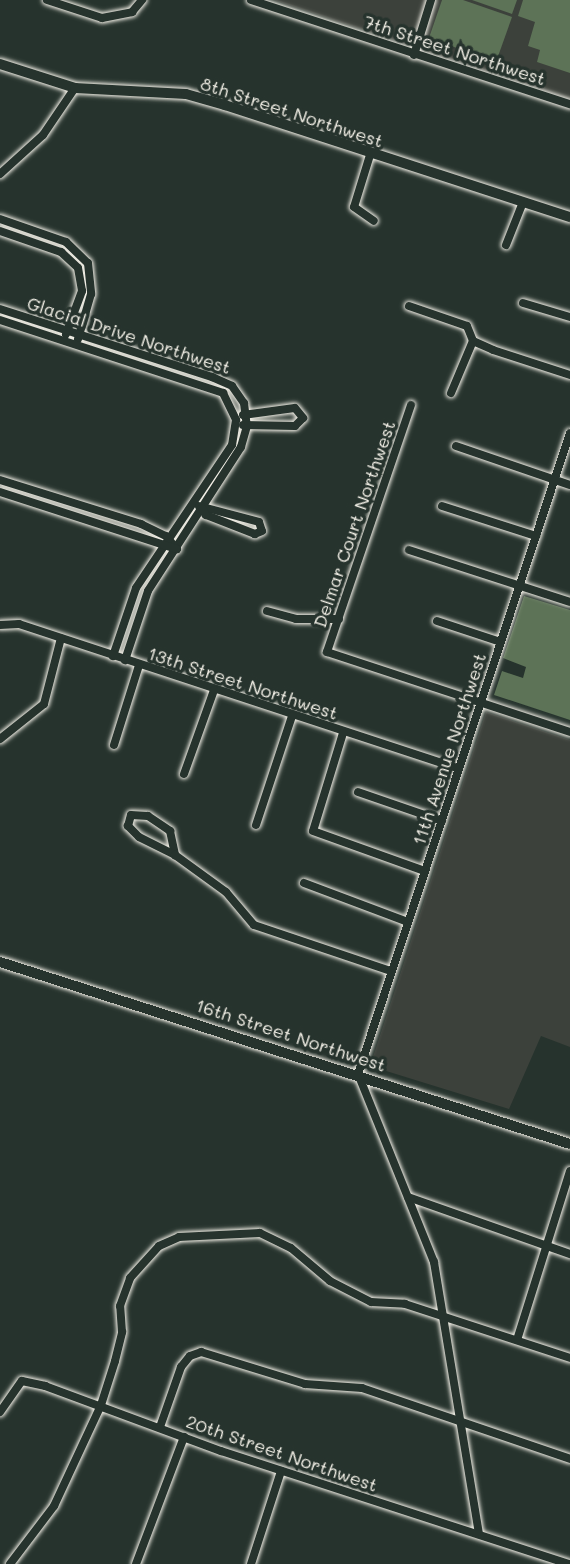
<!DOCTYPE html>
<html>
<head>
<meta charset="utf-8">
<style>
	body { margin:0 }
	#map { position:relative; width:570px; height:1564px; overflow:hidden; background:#26332d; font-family:Mali,sans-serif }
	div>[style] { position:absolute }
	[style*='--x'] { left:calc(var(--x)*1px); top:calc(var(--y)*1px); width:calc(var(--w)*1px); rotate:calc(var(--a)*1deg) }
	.built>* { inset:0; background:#3c413b }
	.green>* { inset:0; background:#5d7357 }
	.roads { filter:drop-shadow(0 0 2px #f4f1e8) drop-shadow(0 0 2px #f4f1e8) }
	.minor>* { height:8px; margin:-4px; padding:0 4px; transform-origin:4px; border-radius:4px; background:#26332d }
	.tertiary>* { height:10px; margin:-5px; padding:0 5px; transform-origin:5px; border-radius:5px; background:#26332d }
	span { translate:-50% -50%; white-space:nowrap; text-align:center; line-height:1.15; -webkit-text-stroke:7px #26332d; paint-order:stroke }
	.street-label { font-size:18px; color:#f4f1e8 }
</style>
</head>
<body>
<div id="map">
	<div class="built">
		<div style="clip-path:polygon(274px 0,570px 0,570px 99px,513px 80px)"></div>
		<div style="clip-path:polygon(486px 712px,570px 740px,570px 1047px,541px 1036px,509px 1109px,370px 1066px)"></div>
	</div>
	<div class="green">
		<div style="clip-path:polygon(442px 0,463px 0,512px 17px,496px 62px,429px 38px)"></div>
		<div style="clip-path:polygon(472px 0,517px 0,512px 14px)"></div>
		<div style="clip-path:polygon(523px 0,570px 0,570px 73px,537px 62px,540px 50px,528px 46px,535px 22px,518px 16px)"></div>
		<div style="clip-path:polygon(524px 596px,570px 610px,570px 720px,494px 695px,502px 671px,523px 678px,526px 667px,503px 658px)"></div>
	</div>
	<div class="roads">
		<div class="minor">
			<div style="--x:47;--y:0;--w:58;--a:18.1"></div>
			<div style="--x:102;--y:18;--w:31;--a:-11"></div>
			<div style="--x:132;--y:12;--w:16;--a:-50"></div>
			<div style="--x:251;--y:0;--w:336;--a:18.1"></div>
			<div style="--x:414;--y:55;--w:58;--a:-72.8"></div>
			<div style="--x:370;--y:155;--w:54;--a:107.1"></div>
			<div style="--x:354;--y:207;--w:24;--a:35"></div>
			<div style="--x:0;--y:174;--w:58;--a:-42.2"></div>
			<div style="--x:43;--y:135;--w:57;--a:-55.8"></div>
			<div style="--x:0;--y:219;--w:70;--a:19.2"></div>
			<div style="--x:66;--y:242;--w:30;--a:44"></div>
			<div style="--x:88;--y:263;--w:31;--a:84"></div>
			<div style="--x:91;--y:294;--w:47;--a:106.1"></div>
			<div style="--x:0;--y:231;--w:65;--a:19"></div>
			<div style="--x:61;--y:252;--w:23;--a:43"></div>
			<div style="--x:78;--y:268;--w:23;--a:80"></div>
			<div style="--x:82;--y:291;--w:46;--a:110.4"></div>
			<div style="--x:506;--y:245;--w:46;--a:-68.4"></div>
			<div style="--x:523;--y:303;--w:49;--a:16.6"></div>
			<div style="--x:409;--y:306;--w:61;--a:19"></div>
			<div style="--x:467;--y:326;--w:16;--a:68"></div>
			<div style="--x:473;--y:341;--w:22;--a:24"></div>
			<div style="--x:493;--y:350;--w:81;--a:18"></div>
			<div style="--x:0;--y:309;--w:223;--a:17.8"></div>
			<div style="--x:212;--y:377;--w:22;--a:24"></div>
			<div style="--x:232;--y:386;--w:21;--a:55"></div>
			<div style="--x:244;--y:403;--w:23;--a:83"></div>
			<div style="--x:247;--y:426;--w:22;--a:106"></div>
			<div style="--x:241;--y:447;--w:171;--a:122.9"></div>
			<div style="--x:148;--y:591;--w:73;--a:108.4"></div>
			<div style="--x:0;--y:320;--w:235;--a:18.1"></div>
			<div style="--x:223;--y:393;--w:30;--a:64"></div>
			<div style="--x:236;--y:420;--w:25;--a:99"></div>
			<div style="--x:232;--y:445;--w:172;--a:123.9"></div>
			<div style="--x:136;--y:588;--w:72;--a:108.7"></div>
			<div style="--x:451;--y:393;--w:56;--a:-67.1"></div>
			<div style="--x:411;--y:405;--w:261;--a:108.8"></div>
			<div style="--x:327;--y:652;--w:256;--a:18.2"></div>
			<div style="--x:243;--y:415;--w:52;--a:-7.7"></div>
			<div style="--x:295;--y:408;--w:13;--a:51"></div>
			<div style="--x:303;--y:418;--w:11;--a:135"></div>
			<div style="--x:295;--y:426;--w:52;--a:-178.9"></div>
			<div style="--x:456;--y:446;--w:120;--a:18.9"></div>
			<div style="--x:0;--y:480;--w:148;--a:17.3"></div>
			<div style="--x:141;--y:524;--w:28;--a:26"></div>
			<div style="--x:166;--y:536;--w:17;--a:50"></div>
			<div style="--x:0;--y:492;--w:186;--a:17.9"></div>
			<div style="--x:199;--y:506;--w:62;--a:14.9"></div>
			<div style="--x:259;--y:522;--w:9;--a:72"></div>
			<div style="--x:262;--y:531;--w:8;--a:157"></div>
			<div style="--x:255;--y:534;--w:53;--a:-158.8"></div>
			<div style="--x:206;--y:515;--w:8;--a:-120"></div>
			<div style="--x:442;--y:506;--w:99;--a:17.7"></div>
			<div style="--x:409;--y:550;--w:169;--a:17.9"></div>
			<div style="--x:267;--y:611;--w:30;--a:15"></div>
			<div style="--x:296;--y:619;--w:43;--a:0"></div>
			<div style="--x:437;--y:621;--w:67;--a:18.2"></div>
			<div style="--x:0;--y:625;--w:19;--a:-3"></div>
			<div style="--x:19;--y:624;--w:463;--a:18.2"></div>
			<div style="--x:343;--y:733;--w:102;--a:107"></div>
			<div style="--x:313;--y:831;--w:119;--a:19.7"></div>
			<div style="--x:0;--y:739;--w:56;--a:-38.5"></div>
			<div style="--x:44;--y:704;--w:68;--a:-75.6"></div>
			<div style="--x:114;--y:745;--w:84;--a:-72.6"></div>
			<div style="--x:184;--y:774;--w:89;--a:-70.3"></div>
			<div style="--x:358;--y:792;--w:89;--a:19"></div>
			<div style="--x:131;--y:815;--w:17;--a:3"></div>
			<div style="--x:148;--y:816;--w:27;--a:34"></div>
			<div style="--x:170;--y:831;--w:25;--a:78"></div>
			<div style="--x:175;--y:855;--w:40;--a:-153.4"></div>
			<div style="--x:139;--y:837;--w:16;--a:-135"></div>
			<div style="--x:128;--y:826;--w:11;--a:-75"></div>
			<div style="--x:256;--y:825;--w:115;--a:-71.7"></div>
			<div style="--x:175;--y:855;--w:63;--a:36"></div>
			<div style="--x:226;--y:892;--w:43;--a:49.7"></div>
			<div style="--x:254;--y:925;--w:145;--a:18.6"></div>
			<div style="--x:304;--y:883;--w:111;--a:20.6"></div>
			<div style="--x:408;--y:1197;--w:172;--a:19.4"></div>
			<div style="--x:517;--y:1340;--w:177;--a:-72.6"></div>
			<div style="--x:0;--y:1412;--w:38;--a:-55"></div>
			<div style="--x:22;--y:1381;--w:24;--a:12"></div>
			<div style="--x:45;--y:1386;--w:188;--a:20.3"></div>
			<div style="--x:221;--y:1451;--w:366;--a:18"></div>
			<div style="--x:160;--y:1427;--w:64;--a:-70.7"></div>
			<div style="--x:181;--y:1367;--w:14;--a:-51"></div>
			<div style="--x:190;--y:1356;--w:12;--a:-20"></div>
			<div style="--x:201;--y:1352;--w:109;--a:17.1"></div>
			<div style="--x:305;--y:1384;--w:57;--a:4"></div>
			<div style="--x:362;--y:1388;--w:220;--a:18.8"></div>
			<div style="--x:479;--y:1534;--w:276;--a:-99.4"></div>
			<div style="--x:434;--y:1262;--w:203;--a:-112"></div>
			<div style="--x:358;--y:1074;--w:675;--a:-71.7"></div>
			<div style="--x:10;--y:1564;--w:73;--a:-52.8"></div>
			<div style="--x:54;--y:1506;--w:111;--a:-65"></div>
			<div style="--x:101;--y:1405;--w:46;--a:-72.3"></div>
			<div style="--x:115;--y:1361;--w:30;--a:-76"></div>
			<div style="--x:122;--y:1332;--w:26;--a:-94"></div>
			<div style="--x:120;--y:1306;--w:30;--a:-70"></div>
			<div style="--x:130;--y:1278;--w:43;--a:-47.8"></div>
			<div style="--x:159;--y:1246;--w:22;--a:-24"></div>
			<div style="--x:179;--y:1237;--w:81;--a:-2.8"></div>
			<div style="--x:260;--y:1233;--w:34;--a:26"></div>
			<div style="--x:291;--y:1248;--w:51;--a:40.2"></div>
			<div style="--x:330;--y:1281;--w:46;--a:27.1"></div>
			<div style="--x:371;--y:1302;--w:34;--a:3"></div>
			<div style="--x:405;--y:1304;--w:174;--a:18.1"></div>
			<div style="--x:136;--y:1564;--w:136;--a:-69.3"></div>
			<div style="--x:251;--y:1564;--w:98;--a:-72.1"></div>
		</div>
		<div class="tertiary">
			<div style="--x:0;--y:64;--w:79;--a:17.7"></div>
			<div style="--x:75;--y:88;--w:111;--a:3.1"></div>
			<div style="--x:186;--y:94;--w:41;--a:15.8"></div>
			<div style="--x:225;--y:105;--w:363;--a:18"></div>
			<div style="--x:0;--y:962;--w:598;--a:17.71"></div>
		</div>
	</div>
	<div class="street-label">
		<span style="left:455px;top:50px;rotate:18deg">7th Street Northwest</span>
		<span style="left:292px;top:112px;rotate:18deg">8th Street Northwest</span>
		<span style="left:129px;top:335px;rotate:18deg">Glacial Drive Northwest</span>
		<span style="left:354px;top:524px;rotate:-71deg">Delmar Court Northwest</span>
		<span style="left:243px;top:683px;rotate:18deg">13th Street Northwest</span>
		<span style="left:449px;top:749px;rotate:-72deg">11th Avenue Northwest</span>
		<span style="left:291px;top:1035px;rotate:18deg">16th Street Northwest</span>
		<span style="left:282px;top:1453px;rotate:19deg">20th Street Northwest</span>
	</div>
</div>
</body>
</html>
